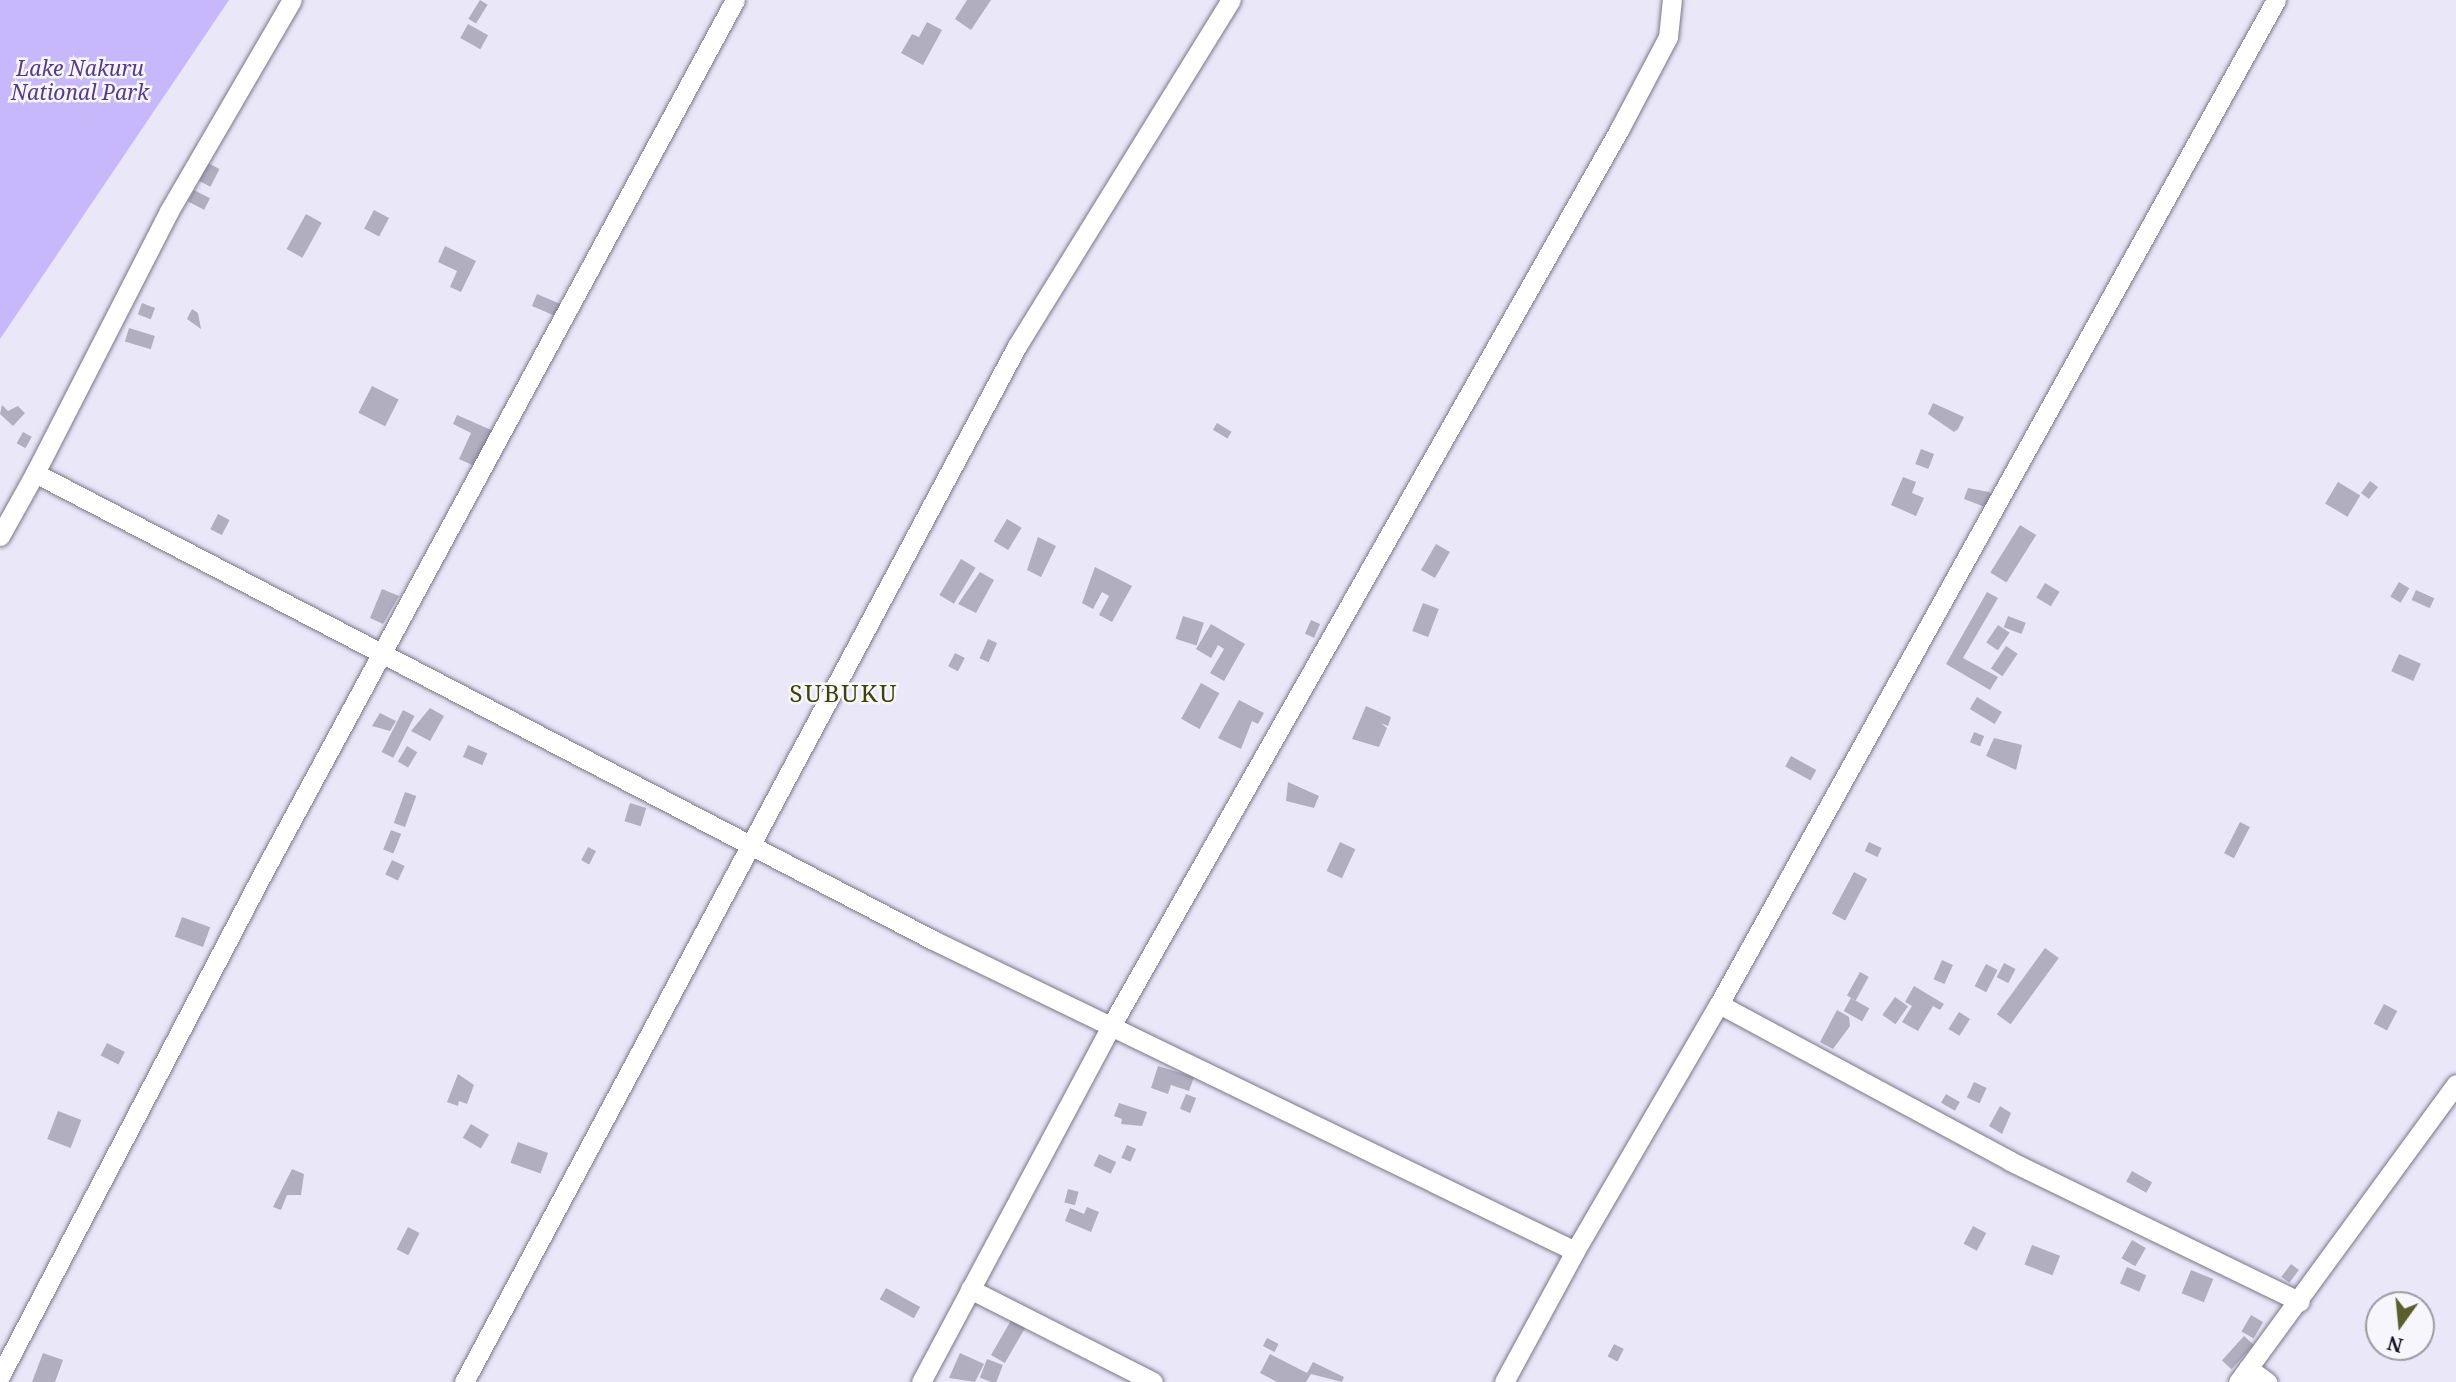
<!DOCTYPE html>
<html>
<head>
<meta charset="utf-8">
<style>
	body { margin:0 }
	#map { position:relative; width:2456px; height:1382px; overflow:hidden; background:#eae7f9; font-family:"Noto Serif",serif }
	div>[style] { position:absolute }
	[style*='--x'] { left:calc(var(--x)*1px); top:calc(var(--y)*1px); width:calc(var(--w)*1px); rotate:calc(var(--a)*1deg) }
	.green>* { inset:0; background:#c7b7fb }
	.building>* { inset:0; background:#b1aec0; transform-origin:0 0 }
	.roads { filter:drop-shadow(0 0 2px #797687) drop-shadow(0 0 2px #797687) }
	.street>* { height:19px; margin:-9.5px; padding:0 9.5px; transform-origin:9.5px; border-radius:9.5px; background:#fff }
	span { translate:-50% -50%; white-space:nowrap; text-align:center; line-height:1.15; -webkit-text-stroke:5px #f7f6fd; paint-order:stroke }
	.park-label { font-size:21px; color:#55398f; font-style:italic }
	.quarter-label { font-size:24px; color:#3d4304; letter-spacing:2px }
	.north { position:absolute; left:2365px; top:1291px; width:70px; height:70px; box-sizing:border-box; background:#f7f6fd; border:2px solid #9c9ba1; border-radius:50%; rotate:195deg; font-size:19px; font-weight:700; line-height:28px; text-align:center; color:#141218 }
	.north::after { content:''; display:block; margin:auto; width:24px; height:32px; background:#595f2d; clip-path:polygon(50% 0,100% 100%,50% 72%,0 100%) }
</style>
</head>
<body>
<div id="map">
	<div class="green">
		<div style="clip-path:polygon(0 0,229px 0,0 339px)"></div>
	</div>
	<div class="building">
		<div style="left:480px;top:0;width:9px;height:22px;rotate:32deg"></div>
		<div style="clip-path:polygon(967px 0,991px 0,971px 30px,955px 19px)"></div>
		<div style="clip-path:polygon(927px 22px,942px 30px,923px 65px,901px 53px,912px 34px,919px 37px)"></div>
		<div style="left:468px;top:24px;width:23px;height:16px;rotate:29deg"></div>
		<div style="left:208px;top:163px;width:13px;height:20px;rotate:27deg"></div>
		<div style="left:194px;top:190px;width:18px;height:13px;rotate:27deg"></div>
		<div style="left:374px;top:210px;width:17px;height:21px;rotate:28deg"></div>
		<div style="left:306px;top:214px;width:18px;height:40px;rotate:29deg"></div>
		<div style="clip-path:polygon(445px 246px,476px 261px,461px 292px,450px 287px,457px 271px,438px 262px)"></div>
		<div style="left:537px;top:294px;width:28px;height:13px;rotate:23deg"></div>
		<div style="left:142px;top:303px;width:14px;height:12px;rotate:21deg"></div>
		<div style="clip-path:polygon(192px 309px,198px 313px,201px 329px,187px 319px)"></div>
		<div style="left:129px;top:328px;width:27px;height:14px;rotate:17deg"></div>
		<div style="left:372px;top:386px;width:30px;height:30px;rotate:27deg"></div>
		<div style="clip-path:polygon(1933px 403px,1964px 417px,1958px 429px,1954px 432px,1928px 414px)"></div>
		<div style="clip-path:polygon(2px 405px,8px 411px,18px 406px,25px 413px,13px 426px,0 414px)"></div>
		<div style="clip-path:polygon(457px 415px,498px 433px,481px 469px,459px 459px,471px 433px,453px 424px)"></div>
		<div style="left:1217px;top:423px;width:17px;height:8px;rotate:31deg"></div>
		<div style="left:23px;top:432px;width:10px;height:13px;rotate:29deg"></div>
		<div style="left:1921px;top:449px;width:14px;height:16px;rotate:21deg"></div>
		<div style="clip-path:polygon(1903px 477px,1916px 482px,1912px 493px,1924px 498px,1916px 516px,1891px 505px)"></div>
		<div style="left:2370px;top:481px;width:10px;height:15px;rotate:37deg"></div>
		<div style="left:2338px;top:482px;width:26px;height:25px;rotate:31deg"></div>
		<div style="clip-path:polygon(1968px 488px,1989px 492px,1995px 498px,1990px 509px,1964px 499px)"></div>
		<div style="left:218px;top:514px;width:13px;height:17px;rotate:27deg"></div>
		<div style="left:1007px;top:519px;width:17px;height:26px;rotate:31deg"></div>
		<div style="left:2020px;top:525px;width:19px;height:56px;rotate:32deg"></div>
		<div style="clip-path:polygon(1038px 537px,1056px 546px,1041px 577px,1027px 570px)"></div>
		<div style="left:1436px;top:544px;width:16px;height:30px;rotate:30deg"></div>
		<div style="left:961px;top:559px;width:17px;height:42px;rotate:31deg"></div>
		<div style="clip-path:polygon(1095px 567px,1132px 586px,1112px 622px,1099px 615px,1109px 596px,1102px 592px,1093px 609px,1082px 603px)"></div>
		<div style="clip-path:polygon(980px 572px,994px 580px,976px 613px,958px 604px)"></div>
		<div style="left:2399px;top:582px;width:12px;height:17px;rotate:31deg"></div>
		<div style="left:2045px;top:583px;width:17px;height:17px;rotate:31deg"></div>
		<div style="clip-path:polygon(382px 589px,399px 596px,383px 624px,370px 618px)"></div>
		<div style="left:2416px;top:590px;width:20px;height:11px;rotate:24deg"></div>
		<div style="clip-path:polygon(1987px 592px,1998px 598px,1963px 658px,1998px 677px,1990px 690px,1946px 664px)"></div>
		<div style="left:1423px;top:603px;width:17px;height:30px;rotate:21deg"></div>
		<div style="left:1183px;top:616px;width:22px;height:24px;rotate:18deg"></div>
		<div style="left:2008px;top:616px;width:19px;height:12px;rotate:21deg"></div>
		<div style="left:1311px;top:620px;width:10px;height:15px;rotate:24deg"></div>
		<div style="clip-path:polygon(1211px 624px,1245px 644px,1224px 681px,1210px 673px,1224px 649px,1218px 645px,1211px 658px,1196px 649px)"></div>
		<div style="left:1998px;top:625px;width:14px;height:21px;rotate:34deg"></div>
		<div style="left:988px;top:639px;width:10px;height:21px;rotate:24deg"></div>
		<div style="left:2006px;top:646px;width:14px;height:27px;rotate:34deg"></div>
		<div style="left:955px;top:653px;width:11px;height:15px;rotate:27deg"></div>
		<div style="left:2399px;top:654px;width:24px;height:19px;rotate:24deg"></div>
		<div style="left:1201px;top:683px;width:21px;height:41px;rotate:29deg"></div>
		<div style="left:1977px;top:697px;width:29px;height:14px;rotate:31deg"></div>
		<div style="clip-path:polygon(1239px 700px,1264px 713px,1258px 724px,1252px 721px,1241px 749px,1218px 738px)"></div>
		<div style="clip-path:polygon(1366px 706px,1391px 717px,1388px 726px,1381px 723px,1387px 728px,1379px 747px,1352px 739px)"></div>
		<div style="clip-path:polygon(430px 708px,444px 716px,430px 741px,411px 731px)"></div>
		<div style="left:403px;top:710px;width:13px;height:47px;rotate:27deg"></div>
		<div style="clip-path:polygon(380px 713px,396px 721px,390px 731px,372px 726px)"></div>
		<div style="left:1974px;top:732px;width:11px;height:11px;rotate:22deg"></div>
		<div style="clip-path:polygon(1994px 738px,2022px 745px,2016px 770px,1986px 756px)"></div>
		<div style="left:468px;top:745px;width:21px;height:13px;rotate:23deg"></div>
		<div style="left:407px;top:746px;width:12px;height:18px;rotate:31deg"></div>
		<div style="left:1791px;top:756px;width:29px;height:12px;rotate:29deg"></div>
		<div style="clip-path:polygon(1288px 782px,1319px 796px,1314px 808px,1286px 801px)"></div>
		<div style="left:405px;top:792px;width:12px;height:33px;rotate:20deg"></div>
		<div style="left:630px;top:803px;width:17px;height:19px;rotate:17deg"></div>
		<div style="left:2240px;top:822px;width:11px;height:35px;rotate:27deg"></div>
		<div style="left:391px;top:830px;width:11px;height:21px;rotate:22deg"></div>
		<div style="left:1340px;top:842px;width:17px;height:32px;rotate:25deg"></div>
		<div style="left:1869px;top:842px;width:14px;height:10px;rotate:25deg"></div>
		<div style="left:588px;top:847px;width:9px;height:15px;rotate:27deg"></div>
		<div style="left:392px;top:860px;width:14px;height:16px;rotate:25deg"></div>
		<div style="left:1854px;top:872px;width:15px;height:47px;rotate:28deg"></div>
		<div style="left:182px;top:917px;width:30px;height:21px;rotate:20deg"></div>
		<div style="left:2045px;top:948px;width:17px;height:82px;rotate:36deg"></div>
		<div style="left:1942px;top:960px;width:12px;height:21px;rotate:24deg"></div>
		<div style="left:2004px;top:963px;width:13px;height:16px;rotate:27deg"></div>
		<div style="left:1986px;top:964px;width:13px;height:25px;rotate:27deg"></div>
		<div style="left:1860px;top:972px;width:10px;height:27px;rotate:29deg"></div>
		<div style="clip-path:polygon(1914px 986px,1944px 1004px,1940px 1010px,1933px 1006px,1918px 1031px,1902px 1022px,1912px 1006px,1905px 1002px)"></div>
		<div style="left:1895px;top:997px;width:16px;height:22px;rotate:35deg"></div>
		<div style="left:1851px;top:998px;width:21px;height:15px;rotate:29deg"></div>
		<div style="left:2384px;top:1004px;width:15px;height:22px;rotate:28deg"></div>
		<div style="clip-path:polygon(1837px 1010px,1849px 1017px,1850px 1026px,1833px 1049px,1820px 1042px)"></div>
		<div style="left:1959px;top:1012px;width:13px;height:20px;rotate:32deg"></div>
		<div style="left:107px;top:1043px;width:20px;height:14px;rotate:27deg"></div>
		<div style="clip-path:polygon(1158px 1066px,1194px 1077px,1189px 1091px,1171px 1085px,1168px 1094px,1151px 1088px)"></div>
		<div style="clip-path:polygon(458px 1074px,474px 1085px,467px 1104px,459px 1101px,458px 1106px,447px 1102px)"></div>
		<div style="left:1974px;top:1082px;width:14px;height:17px;rotate:25deg"></div>
		<div style="left:1186px;top:1094px;width:11px;height:16px;rotate:22deg"></div>
		<div style="left:1946px;top:1094px;width:16px;height:10px;rotate:30deg"></div>
		<div style="clip-path:polygon(1119px 1103px,1147px 1112px,1142px 1126px,1121px 1124px,1122px 1119px,1114px 1116px)"></div>
		<div style="clip-path:polygon(2000px 1106px,2011px 1113px,2002px 1134px,1989px 1126px)"></div>
		<div style="left:58px;top:1111px;width:25px;height:30px;rotate:21deg"></div>
		<div style="left:471px;top:1124px;width:21px;height:16px;rotate:31deg"></div>
		<div style="left:518px;top:1142px;width:32px;height:22px;rotate:20deg"></div>
		<div style="left:1127px;top:1145px;width:10px;height:14px;rotate:24deg"></div>
		<div style="left:1099px;top:1154px;width:19px;height:13px;rotate:25deg"></div>
		<div style="clip-path:polygon(292px 1169px,304px 1174px,301px 1195px,287px 1195px,281px 1210px,273px 1207px)"></div>
		<div style="left:2132px;top:1171px;width:23px;height:12px;rotate:29deg"></div>
		<div style="left:1068px;top:1189px;width:11px;height:14px;rotate:15deg"></div>
		<div style="clip-path:polygon(1087px 1207px,1099px 1212px,1091px 1232px,1065px 1221px,1070px 1208px,1084px 1214px)"></div>
		<div style="left:1973px;top:1226px;width:15px;height:20px;rotate:28deg"></div>
		<div style="left:408px;top:1227px;width:13px;height:25px;rotate:27deg"></div>
		<div style="left:2132px;top:1240px;width:16px;height:21px;rotate:30deg"></div>
		<div style="left:2032px;top:1245px;width:30px;height:21px;rotate:21deg"></div>
		<div style="left:2291px;top:1264px;width:10px;height:16px;rotate:37deg"></div>
		<div style="left:2127px;top:1267px;width:21px;height:18px;rotate:23deg"></div>
		<div style="left:2191px;top:1270px;width:24px;height:25px;rotate:22deg"></div>
		<div style="left:886px;top:1288px;width:39px;height:13px;rotate:29deg"></div>
		<div style="left:2251px;top:1315px;width:14px;height:19px;rotate:30deg"></div>
		<div style="left:1013px;top:1317px;width:16px;height:44px;rotate:30deg"></div>
		<div style="left:2244px;top:1336px;width:13px;height:33px;rotate:42deg"></div>
		<div style="left:1267px;top:1338px;width:13px;height:9px;rotate:27deg"></div>
		<div style="left:1614px;top:1344px;width:11px;height:14px;rotate:27deg"></div>
		<div style="clip-path:polygon(43px 1353px,63px 1360px,55px 1382px,32px 1382px)"></div>
		<div style="clip-path:polygon(960px 1353px,984px 1364px,975px 1382px,949px 1378px)"></div>
		<div style="clip-path:polygon(1270px 1354px,1307px 1373px,1313px 1362px,1344px 1377px,1342px 1382px,1311px 1374px,1306px 1382px,1277px 1382px,1260px 1373px)"></div>
		<div style="left:987px;top:1359px;width:17px;height:20px;rotate:21deg"></div>
	</div>
	<div class="roads">
		<div class="street">
			<div style="--x:35;--y:473;--w:294;--a:-62.9"></div>
			<div style="--x:169;--y:211;--w:244;--a:-59.8"></div>
			<div style="--x:0;--y:536;--w:72;--a:-60.9"></div>
			<div style="--x:35;--y:473;--w:1012;--a:27.48"></div>
			<div style="--x:933;--y:940;--w:713;--a:25.85"></div>
			<div style="--x:1575;--y:1251;--w:286;--a:-59.8"></div>
			<div style="--x:1719;--y:1004;--w:1148;--a:-60.98"></div>
			<div style="--x:1719;--y:1004;--w:331;--a:28.3"></div>
			<div style="--x:2010;--y:1161;--w:322;--a:25.9"></div>
			<div style="--x:970;--y:1289;--w:205;--a:26.9"></div>
			<div style="--x:2248;--y:1368;--w:24;--a:36"></div>
			<div style="--x:0;--y:1376;--w:570;--a:-62.4"></div>
			<div style="--x:264;--y:871;--w:990;--a:-61.6"></div>
			<div style="--x:464;--y:1382;--w:1174;--a:-61.91"></div>
			<div style="--x:1017;--y:346;--w:407;--a:-58.3"></div>
			<div style="--x:921;--y:1382;--w:404;--a:-61.9"></div>
			<div style="--x:1111;--y:1026;--w:1032;--a:-60.45"></div>
			<div style="--x:1620;--y:128;--w:103;--a:-62.2"></div>
			<div style="--x:1668;--y:37;--w:37;--a:-84"></div>
			<div style="--x:1504;--y:1382;--w:149;--a:-61.5"></div>
			<div style="--x:2238;--y:1382;--w:369;--a:-53.8"></div>
		</div>
	</div>
	<div class="park-label">
		<span style="left:80px;top:80px">Lake Nakuru<br>National Park</span>
	</div>
	<div class="quarter-label">
		<span style="left:844px;top:693px">SUBUKU</span>
	</div>
	<div class="north">N</div>
</div>
</body>
</html>
